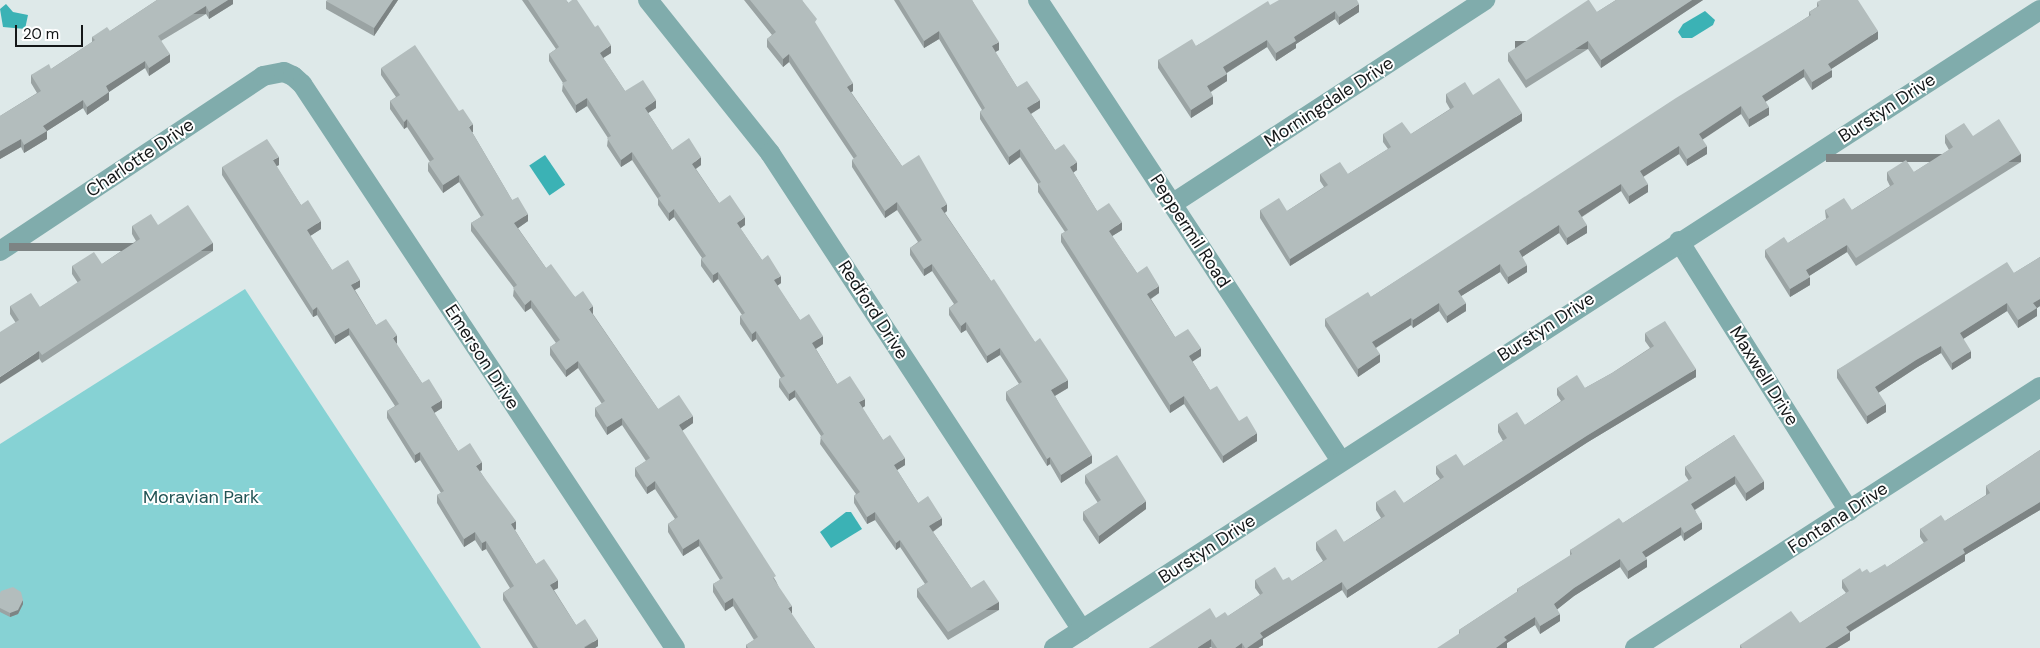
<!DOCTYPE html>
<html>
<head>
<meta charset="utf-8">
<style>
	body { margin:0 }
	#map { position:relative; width:2040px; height:648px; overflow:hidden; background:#dee9e9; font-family:"DM Sans",sans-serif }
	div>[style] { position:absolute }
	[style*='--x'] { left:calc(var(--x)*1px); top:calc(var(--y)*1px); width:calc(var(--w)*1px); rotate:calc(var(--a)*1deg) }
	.green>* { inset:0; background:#86d2d4 }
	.water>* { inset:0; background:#3bb2b5; transform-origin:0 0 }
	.minor>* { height:20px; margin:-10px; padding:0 10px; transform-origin:10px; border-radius:10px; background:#80acac }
	.wall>* { inset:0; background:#9aa3a3 }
	.shaded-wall>* { inset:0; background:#7d8484; transform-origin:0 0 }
	.building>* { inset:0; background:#b3bdbd }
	span { translate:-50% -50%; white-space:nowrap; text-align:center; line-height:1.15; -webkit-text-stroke:4px #fff; paint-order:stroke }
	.street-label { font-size:18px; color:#141718 }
	.park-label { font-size:18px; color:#215354 }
	.scale { position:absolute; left:15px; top:25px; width:68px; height:22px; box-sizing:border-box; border:2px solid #141718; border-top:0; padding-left:6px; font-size:15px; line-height:18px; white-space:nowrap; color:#141718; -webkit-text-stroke:4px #fff; paint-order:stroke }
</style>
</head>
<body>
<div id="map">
	<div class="green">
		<div style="clip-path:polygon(245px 289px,481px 648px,0 648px,0 444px)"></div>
	</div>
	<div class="water">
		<div style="clip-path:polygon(6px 4px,13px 12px,28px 15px,25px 29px,3px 27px,0 9px)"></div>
		<div style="clip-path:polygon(1705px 11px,1715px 20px,1713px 25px,1692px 38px,1682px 38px,1678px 32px,1683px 24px)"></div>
		<div style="left:545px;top:155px;width:36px;height:19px;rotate:56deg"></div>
		<div style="clip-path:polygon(846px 512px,851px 512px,862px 529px,831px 548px,820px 532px)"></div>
	</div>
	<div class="minor">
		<div style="--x:648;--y:0;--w:196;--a:51.4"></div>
		<div style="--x:770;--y:153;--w:570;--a:56.81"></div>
		<div style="--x:1038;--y:0;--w:552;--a:56.68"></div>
		<div style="--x:1172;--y:204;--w:374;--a:-33.1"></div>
		<div style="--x:1679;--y:241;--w:319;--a:57.8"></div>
		<div style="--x:0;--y:251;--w:316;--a:-33.6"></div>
		<div style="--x:263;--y:76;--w:21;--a:-11"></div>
		<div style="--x:284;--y:72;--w:10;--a:24"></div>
		<div style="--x:293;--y:76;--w:12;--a:42"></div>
		<div style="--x:302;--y:84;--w:676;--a:56.52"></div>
		<div style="--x:1054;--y:648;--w:1174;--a:-32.91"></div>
		<div style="--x:1635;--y:648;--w:482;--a:-32.8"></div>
	</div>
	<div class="wall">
		<div style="clip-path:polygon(157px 0,233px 0,233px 4px,209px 19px,206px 14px,161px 41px,170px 62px,149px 76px,145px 68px,109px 92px,109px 100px,87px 115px,83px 108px,47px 131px,47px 139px,24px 153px,21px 147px,0 159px,0 116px,37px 93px,31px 83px,31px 75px,51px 69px,92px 42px,92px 37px,110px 31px)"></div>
		<div style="clip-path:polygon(398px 0,374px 36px,326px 9px,326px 1px)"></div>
		<div style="clip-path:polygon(522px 0,566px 0,611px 53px,603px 58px,625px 91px,656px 108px,648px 113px,672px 150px,701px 165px,696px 169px,719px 203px,745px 225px,740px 228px,762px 260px,781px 283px,777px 286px,800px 320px,823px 344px,816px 349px,837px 384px,865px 406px,862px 408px,883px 440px,905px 465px,897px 470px,918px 503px,942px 525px,933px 532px,971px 588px,999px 610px,948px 640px,917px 597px,917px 589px,925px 584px,900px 547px,896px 550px,875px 520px,867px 524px,854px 503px,854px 496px,856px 494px,820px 444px,821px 436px,795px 397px,789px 401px,779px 387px,779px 379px,781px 378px,756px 339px,752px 342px,740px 324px,740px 316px,742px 315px,718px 279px,713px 283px,701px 266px,701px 259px,702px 258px,674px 217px,669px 221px,658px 205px,658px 199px,632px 160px,621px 167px,607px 146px,608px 138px,587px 106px,576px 113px,562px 91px,563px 83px,549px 61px,549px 54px,556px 49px)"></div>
		<div style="clip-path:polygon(744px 0,802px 0,853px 91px,851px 92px,902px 166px,947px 211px,945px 213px,991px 281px,1068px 388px,1055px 396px,1092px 463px,1061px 483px,1050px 464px,1047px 466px,1006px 400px,1006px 392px,1019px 384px,1000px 355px,987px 363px,966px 330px,961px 333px,949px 315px,949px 308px,954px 304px,932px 271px,924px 276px,910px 255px,910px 248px,918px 242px,897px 210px,885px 218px,852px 167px,852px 160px,854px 159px,789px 62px,783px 67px,767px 47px,767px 39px,772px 35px)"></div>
		<div style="clip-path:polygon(894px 0,972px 0,999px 50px,995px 52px,1017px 87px,1040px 108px,1031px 114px,1055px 150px,1077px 170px,1073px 172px,1097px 211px,1122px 230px,1112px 236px,1137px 273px,1159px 293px,1151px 299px,1175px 337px,1201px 356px,1192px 361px,1210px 390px,1257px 441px,1223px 463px,1184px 404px,1170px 413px,1061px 242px,1061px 234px,1065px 232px,1038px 192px,1038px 184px,1020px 157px,1009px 165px,980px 119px,980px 112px,982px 110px,939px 39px,924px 48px)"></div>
		<div style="clip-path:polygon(1616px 0,1703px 0,1601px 68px,1588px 49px,1526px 88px,1508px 61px,1508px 53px,1597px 12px)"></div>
		<div style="clip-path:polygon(1817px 2px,1878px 39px,1831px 69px,1832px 77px,1812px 90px,1804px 77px,1765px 102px,1769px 115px,1749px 127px,1741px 114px,1702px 139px,1707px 154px,1687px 166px,1679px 154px,1643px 176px,1648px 192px,1629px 204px,1621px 191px,1582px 217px,1587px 233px,1567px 245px,1559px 233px,1522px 257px,1527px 272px,1508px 284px,1500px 272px,1461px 296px,1466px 311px,1447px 323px,1439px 311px,1413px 328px,1411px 325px,1376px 348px,1380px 362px,1358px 377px,1325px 326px,1325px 319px,1371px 297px,1809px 16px,1809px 12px,1817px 7px)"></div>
		<div style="clip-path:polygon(1270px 5px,1359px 12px,1339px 25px,1335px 19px,1296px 44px,1296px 48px,1276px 61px,1267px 47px,1227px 73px,1227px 81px,1211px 92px,1213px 104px,1191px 118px,1158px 68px,1158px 60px,1196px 46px)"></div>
		<div style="clip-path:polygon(381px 68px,473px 132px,472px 132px,512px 200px,528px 221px,518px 228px,546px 268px,575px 297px,593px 313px,593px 314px,658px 409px,693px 423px,682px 431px,776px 581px,791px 614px,815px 648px,746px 648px,746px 645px,754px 640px,733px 606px,725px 611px,713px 592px,713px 584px,720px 580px,699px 546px,683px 556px,668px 532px,668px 524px,675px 519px,655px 489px,647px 494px,635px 476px,635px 468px,646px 461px,622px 425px,607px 435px,595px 416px,595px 408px,602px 404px,578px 368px,566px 377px,550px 355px,550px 347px,556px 343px,531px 308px,525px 312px,513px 296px,514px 288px,471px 231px,471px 223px,481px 217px,459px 182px,443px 193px,428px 171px,428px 163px,430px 162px,407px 127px,404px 129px,390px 109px,390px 101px,396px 97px,381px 75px)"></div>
		<div style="clip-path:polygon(1446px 94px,1473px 95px,1522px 121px,1290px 266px,1260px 218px,1260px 210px,1287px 211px,1324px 187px,1320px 181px,1320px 174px,1348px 174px,1388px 149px,1383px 142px,1383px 134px,1411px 134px,1450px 109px,1446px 102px)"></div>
		<div style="clip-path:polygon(1945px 135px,1973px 136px,2021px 162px,1856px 266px,1847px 252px,1809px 276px,1810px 285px,1790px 297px,1765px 257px,1765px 250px,1788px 243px,1826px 219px,1825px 210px,1852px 210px,1890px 186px,1887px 180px,1887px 172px,1914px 172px,1949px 150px,1945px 143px)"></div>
		<div style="clip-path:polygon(279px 165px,276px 166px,301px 205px,321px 229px,310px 236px,332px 270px,360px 287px,355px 290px,376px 325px,397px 343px,396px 344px,422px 383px,442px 408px,434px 413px,458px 451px,482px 470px,480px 471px,516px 529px,515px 530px,536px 564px,558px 588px,554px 590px,576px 625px,598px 646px,595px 648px,533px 648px,503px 600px,503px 593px,510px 588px,486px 549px,482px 551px,475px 540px,464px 547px,437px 503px,437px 495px,441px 493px,420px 460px,415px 463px,387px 418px,387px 411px,395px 406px,349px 335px,335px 344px,317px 315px,313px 317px,222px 175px,222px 167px)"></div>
		<div style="clip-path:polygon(158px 225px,213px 251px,42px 363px,10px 314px,10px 306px,40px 307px,78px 283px,72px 274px,72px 266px,102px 264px,136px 241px,132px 234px,132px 226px)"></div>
		<div style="clip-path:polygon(2040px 257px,2040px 306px,2037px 308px,2037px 316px,2018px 328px,2007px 311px,1963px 339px,1971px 358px,1952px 370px,1941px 353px,1916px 368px,1878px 393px,1886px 412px,1867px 424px,1837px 378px,1837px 370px,2014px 273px)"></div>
		<div style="clip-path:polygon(1645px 333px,1696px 377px,1588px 442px,1347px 598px,1342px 590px,1263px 639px,1263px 645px,1258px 648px,1212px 648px,1211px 647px,1149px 648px,1216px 618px,1228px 616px,1260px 595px,1255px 588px,1255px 580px,1292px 581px,1323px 561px,1316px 550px,1316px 542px,1344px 542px,1381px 518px,1376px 510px,1376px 502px,1404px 503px,1440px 479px,1436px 474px,1436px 466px,1464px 466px,1503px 441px,1498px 432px,1498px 424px,1525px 425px,1561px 401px,1557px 395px,1557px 388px,1585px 388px,1612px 373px,1650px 348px,1645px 341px)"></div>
		<div style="clip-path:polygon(1734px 435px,1764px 489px,1746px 501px,1735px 484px,1695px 510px,1702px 529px,1684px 541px,1681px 535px,1645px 557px,1647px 567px,1628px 579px,1620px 567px,1574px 596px,1557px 609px,1560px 621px,1540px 634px,1535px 625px,1507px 643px,1507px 648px,1459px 634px,1459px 630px,1517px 592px,1517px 589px,1570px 556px,1570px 550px,1623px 523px,1689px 481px,1685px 475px,1685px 467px)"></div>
		<div style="clip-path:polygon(2040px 450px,2040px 510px,1965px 555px,1965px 561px,1850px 632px,1850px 640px,1837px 648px,1740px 648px,1740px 645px,1800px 623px,1846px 593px,1842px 588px,1842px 580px,1862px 572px,1870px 573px,1887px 567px,1924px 543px,1920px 537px,1920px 529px,1945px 521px,1986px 495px,1986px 486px)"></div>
		<div style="clip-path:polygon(1085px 475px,1146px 509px,1099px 544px,1083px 520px,1083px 512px,1098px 503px,1085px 483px)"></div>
		<div style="clip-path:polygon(0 593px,23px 604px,18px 614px,10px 617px,0 612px)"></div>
	</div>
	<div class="shaded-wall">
		<div style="clip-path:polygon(228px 0,233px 0,233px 4px,209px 19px,209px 12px)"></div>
		<div style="clip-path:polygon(393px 0,398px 0,374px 36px,374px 28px)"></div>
		<div style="clip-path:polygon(1692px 0,1703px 0,1601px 68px,1601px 60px)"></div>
		<div style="clip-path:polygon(1359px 4px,1359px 12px,1339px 25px,1339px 17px)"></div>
		<div style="left:206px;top:6px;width:8px;height:57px;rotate:90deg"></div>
		<div style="clip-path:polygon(1335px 11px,1335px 19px,1296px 44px,1296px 48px,1276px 61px,1276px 53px,1294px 37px)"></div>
		<div style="clip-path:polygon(939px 31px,939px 39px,924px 48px,924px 41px)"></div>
		<div style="clip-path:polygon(1878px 31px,1878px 39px,1828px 71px,1828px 64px)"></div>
		<div style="clip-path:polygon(1267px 40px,1267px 47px,1223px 75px,1223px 67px)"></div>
		<div style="left:1588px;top:41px;width:8px;height:73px;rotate:90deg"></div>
		<div style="clip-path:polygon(999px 42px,999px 50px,992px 54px,992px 46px)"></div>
		<div style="clip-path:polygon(611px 45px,611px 53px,600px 60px,600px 53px)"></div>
		<div style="clip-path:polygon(170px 54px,170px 62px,149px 76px,149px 68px)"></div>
		<div style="clip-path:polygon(789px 54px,789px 62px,783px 67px,783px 59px)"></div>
		<div style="clip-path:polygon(145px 61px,145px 68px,106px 94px,106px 86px)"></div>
		<div style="clip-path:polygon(1804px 69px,1804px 77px,1762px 104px,1762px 96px)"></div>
		<div style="clip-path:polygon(1832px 70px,1832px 77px,1812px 90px,1812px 82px)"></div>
		<div style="clip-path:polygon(1227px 74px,1227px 81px,1207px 94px,1207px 86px)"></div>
		<div style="clip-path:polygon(853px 83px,853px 91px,847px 95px,847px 87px)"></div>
		<div style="clip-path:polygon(109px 92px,109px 100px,87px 115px,87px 107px)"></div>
		<div style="clip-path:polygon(1213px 96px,1213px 104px,1191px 118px,1191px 110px)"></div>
		<div style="clip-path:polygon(587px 98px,587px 106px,576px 113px,576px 105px)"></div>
		<div style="clip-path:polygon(83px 100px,83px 108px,47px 131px,47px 139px,24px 153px,24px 145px,43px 126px)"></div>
		<div style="clip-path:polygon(656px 100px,656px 108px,645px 115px,645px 108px)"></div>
		<div style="clip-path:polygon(1040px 100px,1040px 108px,1027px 116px,1027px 108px)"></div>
		<div style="clip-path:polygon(1741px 106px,1741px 114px,1699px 142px,1699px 134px)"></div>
		<div style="clip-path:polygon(1769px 107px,1769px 115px,1749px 127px,1749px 119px)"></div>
		<div style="clip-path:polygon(1522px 113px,1522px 121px,1290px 266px,1290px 259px)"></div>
		<div style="clip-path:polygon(407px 119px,407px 127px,404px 129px,404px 122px)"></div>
		<div style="clip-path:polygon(473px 124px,473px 132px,469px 134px,469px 127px)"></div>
		<div style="clip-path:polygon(21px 139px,21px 147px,0 159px,0 151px)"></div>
		<div style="clip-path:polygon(1679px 146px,1679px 154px,1640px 179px,1640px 171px)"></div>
		<div style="clip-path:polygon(1707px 146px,1707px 154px,1687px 166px,1687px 159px)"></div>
		<div style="clip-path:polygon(1020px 149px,1020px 157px,1009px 165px,1009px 157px)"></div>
		<div style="clip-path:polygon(632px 152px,632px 160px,621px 167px,621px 160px)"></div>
		<div style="left:2021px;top:154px;width:8px;height:195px;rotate:90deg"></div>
		<div style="clip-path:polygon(279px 157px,279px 165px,273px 168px,273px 160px)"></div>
		<div style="clip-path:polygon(701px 157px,701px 165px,692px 171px,692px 164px)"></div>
		<div style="clip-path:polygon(1077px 162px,1077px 170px,1070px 175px,1070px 167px)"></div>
		<div style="clip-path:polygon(459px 175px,459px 182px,443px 193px,443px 185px)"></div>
		<div style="clip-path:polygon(1621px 184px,1621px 191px,1578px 219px,1578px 211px)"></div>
		<div style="clip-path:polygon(1648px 184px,1648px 192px,1629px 204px,1629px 196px)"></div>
		<div style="clip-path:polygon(897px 202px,897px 210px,885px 218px,885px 211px)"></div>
		<div style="clip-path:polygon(947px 204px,947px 211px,941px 215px,941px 208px)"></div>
		<div style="clip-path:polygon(674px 209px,674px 217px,669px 221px,669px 213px)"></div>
		<div style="clip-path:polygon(528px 214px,528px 221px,514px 231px,514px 223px)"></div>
		<div style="clip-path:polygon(745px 217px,745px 225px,737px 231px,737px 223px)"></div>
		<div style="clip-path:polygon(321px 221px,321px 229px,307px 238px,307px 230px)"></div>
		<div style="clip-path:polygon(1122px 222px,1122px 230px,1109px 238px,1109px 231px)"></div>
		<div style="clip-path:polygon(1559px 225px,1559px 233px,1519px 259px,1519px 251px)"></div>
		<div style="clip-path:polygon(1587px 225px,1587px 233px,1567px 245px,1567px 238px)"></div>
		<div style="left:213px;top:243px;width:8px;height:204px;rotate:90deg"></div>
		<div style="clip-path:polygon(1847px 245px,1847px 252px,1806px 278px,1806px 270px)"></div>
		<div style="clip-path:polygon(932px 264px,932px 271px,924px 276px,924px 269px)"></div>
		<div style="clip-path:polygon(1500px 264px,1500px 272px,1458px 298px,1458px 291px)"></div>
		<div style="clip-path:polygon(1527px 265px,1527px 272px,1508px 284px,1508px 277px)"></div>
		<div style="clip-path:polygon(718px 272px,718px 279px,713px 283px,713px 275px)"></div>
		<div style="clip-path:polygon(781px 276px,781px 283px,774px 288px,774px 280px)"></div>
		<div style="clip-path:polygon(1810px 277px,1810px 285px,1790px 297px,1790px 289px)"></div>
		<div style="clip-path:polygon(360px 280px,360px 287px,351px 292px,351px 285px)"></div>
		<div style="clip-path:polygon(1159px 286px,1159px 293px,1147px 301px,1147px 294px)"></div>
		<div style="clip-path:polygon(2040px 299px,2040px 306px,2037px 308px,2037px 316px,2018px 328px,2018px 320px,2033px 303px)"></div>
		<div style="clip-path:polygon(531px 300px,531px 308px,525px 312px,525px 305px)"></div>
		<div style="clip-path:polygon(1439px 303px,1439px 311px,1413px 328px,1413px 320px)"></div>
		<div style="clip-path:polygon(1466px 303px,1466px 311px,1447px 323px,1447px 316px)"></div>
		<div style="clip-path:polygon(2007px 303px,2007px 311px,1960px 341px,1960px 333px)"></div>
		<div style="clip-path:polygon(593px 306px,593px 313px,589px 317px,589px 309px)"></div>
		<div style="clip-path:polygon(317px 307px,317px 315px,313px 317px,313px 310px)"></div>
		<div style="clip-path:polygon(1411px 318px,1411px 325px,1372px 350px,1372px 342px)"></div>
		<div style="clip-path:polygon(966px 322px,966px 330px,961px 333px,961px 326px)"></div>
		<div style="clip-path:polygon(349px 328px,349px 335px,335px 344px,335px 336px)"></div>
		<div style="clip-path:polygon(756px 331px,756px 339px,752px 342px,752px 334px)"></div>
		<div style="clip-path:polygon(397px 335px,397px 343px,393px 346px,393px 338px)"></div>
		<div style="clip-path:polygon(823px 336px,823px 344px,812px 351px,812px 343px)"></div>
		<div style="clip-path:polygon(1941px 346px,1941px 353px,1916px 368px,1875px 395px,1875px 387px,1916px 360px)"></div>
		<div style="clip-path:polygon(1000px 348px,1000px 355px,987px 363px,987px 356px)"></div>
		<div style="clip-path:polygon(1201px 348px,1201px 356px,1189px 364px,1189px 356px)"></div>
		<div style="clip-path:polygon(39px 351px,39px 359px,0 384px,0 377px)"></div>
		<div style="clip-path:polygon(1971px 351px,1971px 358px,1952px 370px,1952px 363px)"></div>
		<div style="clip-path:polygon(1380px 354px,1380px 362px,1358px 377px,1358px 369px)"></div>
		<div style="clip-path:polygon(578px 361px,578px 368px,566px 377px,566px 370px)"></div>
		<div style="clip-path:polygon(1696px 369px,1696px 377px,1588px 442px,1347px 598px,1347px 590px,1588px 435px)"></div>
		<div style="clip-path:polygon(1068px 380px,1068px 388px,1051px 398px,1051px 390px)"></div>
		<div style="clip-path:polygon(795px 390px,795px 397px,789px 401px,789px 394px)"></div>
		<div style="clip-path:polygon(1184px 396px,1184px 404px,1170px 413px,1170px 405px)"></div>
		<div style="clip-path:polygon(865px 399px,865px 406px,859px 410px,859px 402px)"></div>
		<div style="clip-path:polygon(442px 400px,442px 408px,431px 415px,431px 407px)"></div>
		<div style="clip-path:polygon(1886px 404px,1886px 412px,1867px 424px,1867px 416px)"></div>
		<div style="clip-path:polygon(693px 416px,693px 423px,679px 433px,679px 425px)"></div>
		<div style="clip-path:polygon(622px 418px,622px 425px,607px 435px,607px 427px)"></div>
		<div style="clip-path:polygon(1257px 433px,1257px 441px,1223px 463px,1223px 456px)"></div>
		<div style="clip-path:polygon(420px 452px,420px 460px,415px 463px,415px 455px)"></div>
		<div style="clip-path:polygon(1092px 455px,1092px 463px,1061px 483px,1061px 475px)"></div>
		<div style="clip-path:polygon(1050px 457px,1050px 464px,1047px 466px,1047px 459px)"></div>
		<div style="clip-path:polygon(905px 458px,905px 465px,894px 472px,894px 465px)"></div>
		<div style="clip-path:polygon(482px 462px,482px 470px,476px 473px,476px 466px)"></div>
		<div style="clip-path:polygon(1735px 476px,1735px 484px,1691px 512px,1691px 504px)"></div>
		<div style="clip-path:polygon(655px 481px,655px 489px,647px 494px,647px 487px)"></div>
		<div style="clip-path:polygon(1764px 481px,1764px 489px,1746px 501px,1746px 493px)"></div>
		<div style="clip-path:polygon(1146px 501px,1146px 509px,1099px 544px,1099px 536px)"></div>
		<div style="clip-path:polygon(2040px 502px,2040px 510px,1965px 555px,1965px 561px,1846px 634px,1846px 627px,1963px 549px)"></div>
		<div style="clip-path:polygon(875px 512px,875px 520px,867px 524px,867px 517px)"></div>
		<div style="clip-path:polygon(942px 518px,942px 525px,929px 534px,929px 526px)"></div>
		<div style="clip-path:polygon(516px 521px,516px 529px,511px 532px,511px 524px)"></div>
		<div style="clip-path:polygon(1702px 522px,1702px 529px,1684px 541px,1684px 533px)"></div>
		<div style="clip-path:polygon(1681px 527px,1681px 535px,1642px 560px,1642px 552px)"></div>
		<div style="clip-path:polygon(475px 532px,475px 540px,464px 547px,464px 539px)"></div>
		<div style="clip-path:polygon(699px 539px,699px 546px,683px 556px,683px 549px)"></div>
		<div style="clip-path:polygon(900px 540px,900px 547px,896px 550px,896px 543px)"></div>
		<div style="clip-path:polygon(486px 541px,486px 549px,482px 551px,482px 543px)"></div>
		<div style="clip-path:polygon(1620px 559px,1620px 567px,1574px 596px,1554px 612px,1554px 604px,1574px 588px)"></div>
		<div style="clip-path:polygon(1647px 559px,1647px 567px,1628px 579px,1628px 571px)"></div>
		<div style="clip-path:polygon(558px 580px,558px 588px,550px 592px,550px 585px)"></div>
		<div style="clip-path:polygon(1342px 582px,1342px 590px,1263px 639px,1263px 645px,1258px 648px,1247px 648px,1260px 633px)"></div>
		<div style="clip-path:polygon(733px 598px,733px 606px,725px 611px,725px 603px)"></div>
		<div style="clip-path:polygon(23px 600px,23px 604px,18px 614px,10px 617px,10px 613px)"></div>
		<div style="left:999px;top:602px;width:8px;height:59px;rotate:90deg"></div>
		<div style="clip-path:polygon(792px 606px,792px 614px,788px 608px)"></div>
		<div style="clip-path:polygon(1560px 614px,1560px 621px,1540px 634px,1540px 626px)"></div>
		<div style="clip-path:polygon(1535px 617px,1535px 625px,1507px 643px,1507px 648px,1495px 648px,1504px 637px)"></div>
		<div style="clip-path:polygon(1850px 632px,1850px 640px,1837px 648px,1825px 648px)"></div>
		<div style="clip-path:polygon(598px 639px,598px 646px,595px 648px,584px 648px)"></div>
		<div style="clip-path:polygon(1211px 639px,1211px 647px,1209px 648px,1197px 648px)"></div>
		<div style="clip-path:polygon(1242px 643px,1242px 648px,1235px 648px)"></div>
	</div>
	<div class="building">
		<div style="clip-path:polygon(157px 0,228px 0,209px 12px,206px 6px,158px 36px,170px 54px,149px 68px,145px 61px,106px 86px,109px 92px,87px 107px,83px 100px,43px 126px,47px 131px,24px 145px,21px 139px,0 151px,0 116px,41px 91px,31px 75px,49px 64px,51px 69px,95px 40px,92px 37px,107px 27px,110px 31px)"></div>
		<div style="clip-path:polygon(327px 0,393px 0,374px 28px,326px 1px)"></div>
		<div style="clip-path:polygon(528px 0,566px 0,568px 3px,572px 0,577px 0,595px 27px,598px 25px,611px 45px,600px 53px,625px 91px,643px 80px,656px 100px,645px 108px,672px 150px,689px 138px,701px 157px,692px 164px,719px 203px,730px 195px,745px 217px,737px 223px,762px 260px,768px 255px,781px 276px,774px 280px,800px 320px,809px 314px,823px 336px,812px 343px,837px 384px,850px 376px,865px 399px,859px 402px,883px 440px,890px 435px,905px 458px,894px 465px,918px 503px,928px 496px,942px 518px,929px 526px,971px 588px,984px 580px,999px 602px,948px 632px,917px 589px,928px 582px,900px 540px,896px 543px,875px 512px,867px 517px,854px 496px,860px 492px,820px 437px,824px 434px,795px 390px,789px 394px,779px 379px,785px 376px,756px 331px,752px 334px,740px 316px,745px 313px,718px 272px,713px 275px,701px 259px,706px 256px,674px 209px,669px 213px,658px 198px,661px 196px,632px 152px,621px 160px,607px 138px,611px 136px,587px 98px,576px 105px,562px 83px,567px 81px,549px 54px,559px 47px)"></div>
		<div style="clip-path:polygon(750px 0,802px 0,817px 19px,815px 22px,853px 83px,847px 87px,902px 166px,919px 155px,947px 204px,941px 208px,991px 281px,994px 279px,1035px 342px,1040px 338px,1068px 380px,1051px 390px,1092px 455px,1061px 475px,1050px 457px,1047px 459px,1006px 392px,1022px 382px,1000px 348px,987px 356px,966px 322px,961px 326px,949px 308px,958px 302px,932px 264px,924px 269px,910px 248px,922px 240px,897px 202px,885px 211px,852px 160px,857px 156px,789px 54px,783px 59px,767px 39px,776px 32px)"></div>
		<div style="clip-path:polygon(899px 0,972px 0,999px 42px,992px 46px,1017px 87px,1027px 81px,1040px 100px,1027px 108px,1055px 150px,1064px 144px,1077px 162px,1070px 167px,1097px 211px,1109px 203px,1122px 222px,1109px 231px,1137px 273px,1147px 266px,1159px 286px,1147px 294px,1175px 337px,1188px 329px,1201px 348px,1189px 356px,1210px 390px,1217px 386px,1239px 421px,1247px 416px,1257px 433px,1223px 456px,1184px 396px,1170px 405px,1061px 234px,1068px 230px,1038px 184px,1041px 182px,1020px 149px,1009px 157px,980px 112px,985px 108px,939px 31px,924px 41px)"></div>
		<div style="clip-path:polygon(1279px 0,1357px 0,1359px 4px,1339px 17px,1335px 11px,1294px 37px,1296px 41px,1276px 53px,1267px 40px,1223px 67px,1227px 74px,1207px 86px,1213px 96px,1191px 110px,1158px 60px,1192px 39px,1196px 46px,1268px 1px,1270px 5px)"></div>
		<div style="clip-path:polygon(1588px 0,1589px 0,1597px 12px,1616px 0,1692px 0,1601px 60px,1588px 41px,1526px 80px,1508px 53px)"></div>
		<div style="clip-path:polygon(1821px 0,1858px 0,1878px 31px,1828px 64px,1832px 70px,1812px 82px,1804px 69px,1762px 96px,1769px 107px,1749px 119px,1741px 106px,1699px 134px,1707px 146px,1687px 159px,1679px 146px,1640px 171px,1648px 184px,1629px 196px,1621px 184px,1578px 211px,1587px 225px,1567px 238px,1559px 225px,1519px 251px,1527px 265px,1508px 277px,1500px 264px,1458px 291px,1466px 303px,1447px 316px,1439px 303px,1413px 320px,1411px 318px,1372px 342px,1380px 354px,1358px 369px,1325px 319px,1368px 292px,1371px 297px,1676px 98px,1811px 15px,1809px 12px,1819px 6px,1817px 2px)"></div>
		<div style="clip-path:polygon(415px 45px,459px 111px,463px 109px,473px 124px,469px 127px,512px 200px,518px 197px,528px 214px,514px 223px,546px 268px,551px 264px,575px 297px,583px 291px,593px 306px,589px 309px,658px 409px,679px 395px,693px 416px,679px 425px,776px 576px,773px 578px,792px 606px,788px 608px,815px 648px,748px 648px,746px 645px,758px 637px,733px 598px,725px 603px,713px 584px,723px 578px,699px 539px,683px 549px,668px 524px,678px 517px,655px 481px,647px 487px,635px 468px,650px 458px,622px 418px,607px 427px,595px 408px,605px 401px,578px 361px,566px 370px,550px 347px,560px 340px,531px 300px,525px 305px,513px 288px,517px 285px,471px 223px,484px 215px,459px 175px,443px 185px,428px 163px,434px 159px,407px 119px,404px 122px,390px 101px,400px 95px,381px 68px)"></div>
		<div style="clip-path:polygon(1499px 78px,1522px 113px,1290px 259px,1260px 210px,1279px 198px,1287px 211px,1328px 185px,1320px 174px,1340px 162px,1348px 174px,1391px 147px,1383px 134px,1402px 122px,1411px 134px,1454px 107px,1446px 94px,1465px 82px,1473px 95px)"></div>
		<div style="clip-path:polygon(1999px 119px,2021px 154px,1856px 258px,1847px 245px,1806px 270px,1810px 277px,1790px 289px,1765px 250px,1784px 237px,1788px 243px,1829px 217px,1825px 210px,1844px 198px,1852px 210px,1894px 184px,1887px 172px,1906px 160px,1914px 172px,1953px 147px,1945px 135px,1964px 123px,1973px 136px)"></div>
		<div style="clip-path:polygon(267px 139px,279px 157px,273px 160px,301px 205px,308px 200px,321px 221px,307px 230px,332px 270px,348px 260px,360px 280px,351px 285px,376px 325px,386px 319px,397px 335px,393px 338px,422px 383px,429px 379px,442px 400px,431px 407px,458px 451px,470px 443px,482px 462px,476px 466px,516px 521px,511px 524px,536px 564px,544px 559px,558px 580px,550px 585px,576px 625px,585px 619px,598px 639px,584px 647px,585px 648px,538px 648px,503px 593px,514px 586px,486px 541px,482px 543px,475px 532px,464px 539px,437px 495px,444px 491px,420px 452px,415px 455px,387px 411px,399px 404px,349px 328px,335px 336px,317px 307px,313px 310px,222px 167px)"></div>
		<div style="clip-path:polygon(188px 205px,213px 243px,42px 355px,39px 351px,0 377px,0 332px,19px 320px,10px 306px,31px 293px,40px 307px,81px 280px,72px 266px,94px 252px,102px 264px,140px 239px,132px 226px,151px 214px,158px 225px)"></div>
		<div style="clip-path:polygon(2040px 257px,2040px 299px,2033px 303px,2037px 308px,2018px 320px,2007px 303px,1960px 333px,1971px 351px,1952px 363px,1941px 346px,1916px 360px,1875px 387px,1886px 404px,1867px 416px,1837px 370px,2007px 262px,2014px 273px)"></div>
		<div style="clip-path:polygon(1665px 321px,1696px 369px,1588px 435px,1347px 590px,1342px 582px,1260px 633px,1263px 637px,1247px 648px,1245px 648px,1242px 643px,1235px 648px,1217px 648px,1211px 639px,1197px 648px,1149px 648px,1210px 608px,1216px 618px,1225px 612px,1228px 616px,1263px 593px,1255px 580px,1275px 567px,1283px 580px,1289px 577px,1292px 581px,1327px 559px,1316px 542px,1336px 529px,1344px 542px,1385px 516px,1376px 502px,1395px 490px,1404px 503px,1444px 477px,1436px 466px,1456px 454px,1464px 466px,1507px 438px,1498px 424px,1517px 412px,1525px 425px,1565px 399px,1557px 388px,1577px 375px,1585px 388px,1612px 373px,1654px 346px,1645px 333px)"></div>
		<div style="clip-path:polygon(1734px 435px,1764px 481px,1746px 493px,1735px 476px,1691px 504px,1702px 522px,1684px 533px,1681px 527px,1642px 552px,1647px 559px,1628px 571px,1620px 559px,1574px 588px,1554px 604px,1560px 614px,1540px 626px,1535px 617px,1504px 637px,1507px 640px,1496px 648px,1437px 648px,1460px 633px,1459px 630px,1518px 591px,1517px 589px,1572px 554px,1570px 550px,1619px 518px,1623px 523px,1692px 478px,1685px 467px)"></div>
		<div style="clip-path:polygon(2040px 450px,2040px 502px,1963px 549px,1965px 553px,1846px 627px,1850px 632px,1825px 648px,1742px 648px,1740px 645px,1791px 611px,1800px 623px,1849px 591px,1842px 580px,1860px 568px,1862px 572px,1867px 569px,1870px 573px,1885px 564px,1887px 567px,1928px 540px,1920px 529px,1941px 515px,1945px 521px,1990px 493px,1986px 486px)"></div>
		<div style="clip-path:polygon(1117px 455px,1146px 501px,1099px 536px,1083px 512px,1101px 500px,1085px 475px)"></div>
		<div style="clip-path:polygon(13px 587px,21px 592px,23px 600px,18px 610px,10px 613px,0 608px,0 593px,1px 591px)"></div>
	</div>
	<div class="street-label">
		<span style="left:1329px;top:102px;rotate:-33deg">Morningdale Drive</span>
		<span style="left:1887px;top:108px;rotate:-33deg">Burstyn Drive</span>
		<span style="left:140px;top:158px;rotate:-34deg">Charlotte Drive</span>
		<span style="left:1190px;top:231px;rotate:57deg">Peppermil Road</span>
		<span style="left:873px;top:310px;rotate:57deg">Redford Drive</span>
		<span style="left:1546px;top:327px;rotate:-33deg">Burstyn Drive</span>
		<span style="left:482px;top:357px;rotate:57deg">Emerson Drive</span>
		<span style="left:1764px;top:376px;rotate:58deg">Maxwell Drive</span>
		<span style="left:1838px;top:518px;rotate:-33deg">Fontana Drive</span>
		<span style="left:1207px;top:549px;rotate:-33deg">Burstyn Drive</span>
	</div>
	<div class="park-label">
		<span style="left:201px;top:497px">Moravian Park</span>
	</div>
	<div class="scale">20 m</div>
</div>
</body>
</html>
